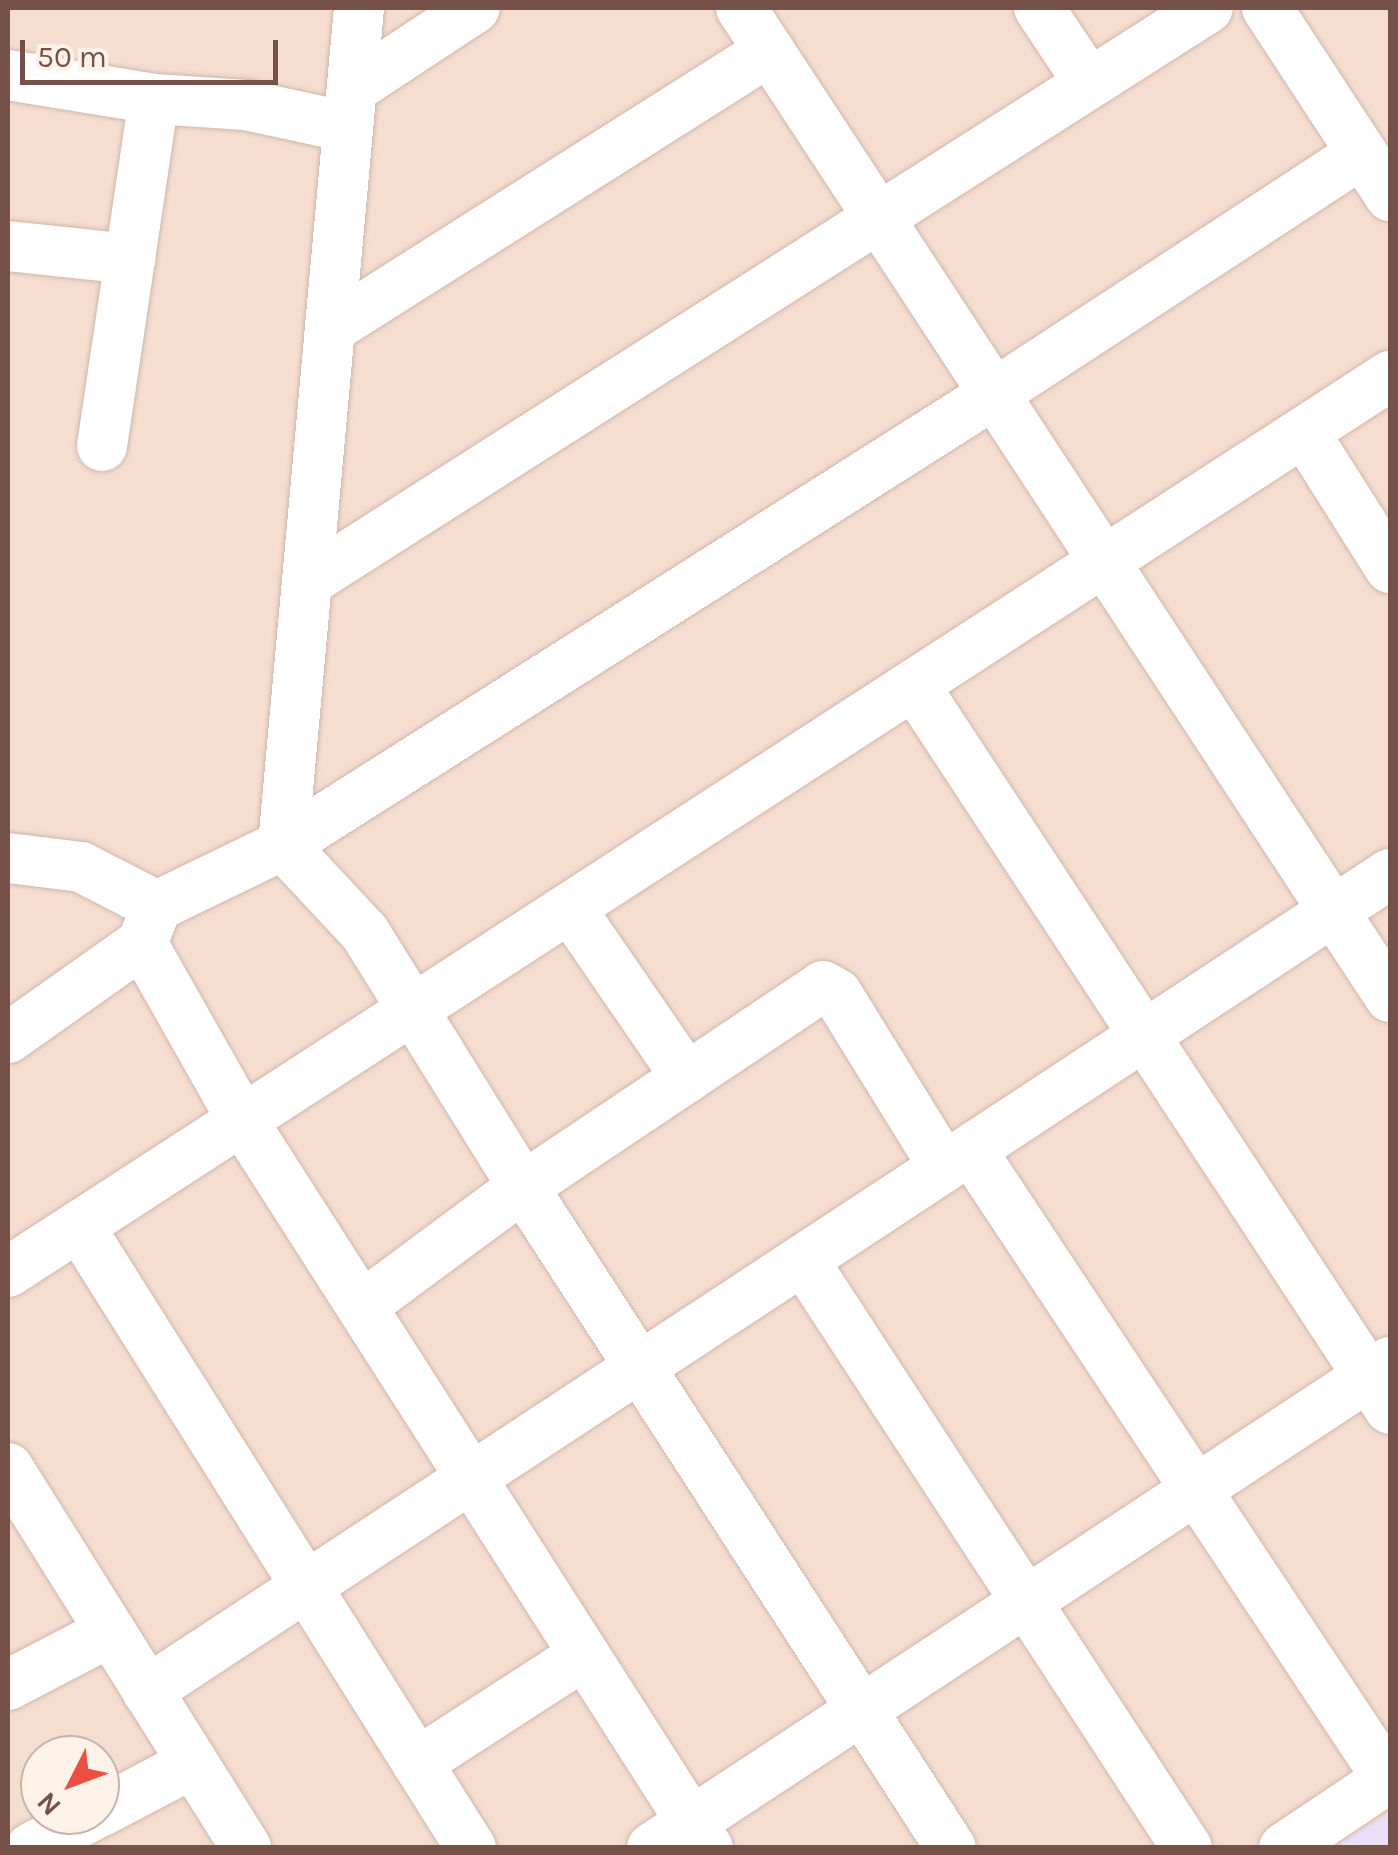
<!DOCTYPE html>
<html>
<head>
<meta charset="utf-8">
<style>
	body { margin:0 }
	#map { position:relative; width:1398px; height:1855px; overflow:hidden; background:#fdeee2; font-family:Karla,sans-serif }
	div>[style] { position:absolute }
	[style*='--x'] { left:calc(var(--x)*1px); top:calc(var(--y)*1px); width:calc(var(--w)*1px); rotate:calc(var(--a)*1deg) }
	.residential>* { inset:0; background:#f5ded0 }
	.education>* { inset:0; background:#ebdff9 }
	.roads { filter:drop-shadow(0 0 2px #d0b6ab) drop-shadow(0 0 2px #d0b6ab) }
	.minor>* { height:50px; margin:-25px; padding:0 25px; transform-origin:25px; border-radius:25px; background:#fff }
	span { translate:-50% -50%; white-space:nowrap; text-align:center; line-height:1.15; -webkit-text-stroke:8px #fff3e9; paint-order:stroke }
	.frame { position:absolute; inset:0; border:10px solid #755148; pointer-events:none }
	.north { position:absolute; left:20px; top:1735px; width:100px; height:100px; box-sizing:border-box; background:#fff3e9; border:2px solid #c8b2a9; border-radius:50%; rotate:228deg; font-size:28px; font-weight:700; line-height:40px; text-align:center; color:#755148 }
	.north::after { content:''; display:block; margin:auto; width:35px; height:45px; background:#eb4e43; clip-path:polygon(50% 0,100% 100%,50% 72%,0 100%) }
	.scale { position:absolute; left:20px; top:40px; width:258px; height:45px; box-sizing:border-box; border:5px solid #755148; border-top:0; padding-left:12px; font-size:30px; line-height:35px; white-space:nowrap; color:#755148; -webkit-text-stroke:8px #fff3e9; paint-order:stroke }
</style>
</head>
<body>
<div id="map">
	<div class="residential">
		<div style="clip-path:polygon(evenodd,8px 8px,1390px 8px,1390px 1847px,8px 1848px,8px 8px,40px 1755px,100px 1755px,100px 1815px,40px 1815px,40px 1755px)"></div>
	</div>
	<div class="education">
		<div style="clip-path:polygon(1390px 1811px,1390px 1847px,1335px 1847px)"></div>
	</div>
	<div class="roads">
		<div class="minor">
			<div style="--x:359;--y:8;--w:840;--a:95.19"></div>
			<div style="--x:283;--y:845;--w:120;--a:47"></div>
			<div style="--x:365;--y:933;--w:299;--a:58.1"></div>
			<div style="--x:523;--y:1187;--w:787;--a:57.08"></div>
			<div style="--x:741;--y:8;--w:1183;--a:56.73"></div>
			<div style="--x:1039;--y:8;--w:90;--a:56.3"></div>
			<div style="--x:1267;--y:8;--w:225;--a:56.8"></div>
			<div style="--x:8;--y:75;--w:148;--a:9.3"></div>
			<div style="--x:154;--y:99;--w:92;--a:3.7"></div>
			<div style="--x:246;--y:105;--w:104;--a:12.2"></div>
			<div style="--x:352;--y:89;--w:147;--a:-33.4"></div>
			<div style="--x:8;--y:246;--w:123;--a:6.1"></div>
			<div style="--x:330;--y:329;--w:520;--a:-32.34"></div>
			<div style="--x:1304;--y:432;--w:161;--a:57.7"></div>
			<div style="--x:102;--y:446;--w:351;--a:-81.5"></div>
			<div style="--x:307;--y:582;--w:1068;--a:-32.5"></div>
			<div style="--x:914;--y:685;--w:866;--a:56.68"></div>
			<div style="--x:8;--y:858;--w:74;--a:7"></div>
			<div style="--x:81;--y:867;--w:85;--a:27.2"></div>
			<div style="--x:157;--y:906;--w:40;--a:112"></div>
			<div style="--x:142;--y:943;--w:203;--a:60.5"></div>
			<div style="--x:242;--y:1120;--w:864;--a:57.38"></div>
			<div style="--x:157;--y:906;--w:140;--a:-25.8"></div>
			<div style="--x:283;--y:845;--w:842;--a:-32.39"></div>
			<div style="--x:994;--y:394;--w:440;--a:-33.2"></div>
			<div style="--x:570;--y:908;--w:206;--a:55.5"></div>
			<div style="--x:8;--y:1038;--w:164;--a:-35.3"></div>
			<div style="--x:971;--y:1150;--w:755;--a:56.46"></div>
			<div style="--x:79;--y:1226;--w:735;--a:57.78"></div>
			<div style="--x:803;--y:1260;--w:702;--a:56.85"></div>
			<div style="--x:8;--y:1272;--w:1647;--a:-32.96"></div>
			<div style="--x:362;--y:1306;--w:200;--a:-36.5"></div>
			<div style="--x:523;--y:1187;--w:361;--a:-33.8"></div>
			<div style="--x:823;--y:986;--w:16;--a:30"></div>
			<div style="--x:837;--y:994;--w:203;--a:58.3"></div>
			<div style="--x:8;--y:1468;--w:448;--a:57.9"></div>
			<div style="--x:8;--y:1685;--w:115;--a:-27.5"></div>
			<div style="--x:147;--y:1691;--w:1487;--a:-33.32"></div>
			<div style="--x:417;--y:1763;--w:199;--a:-32.9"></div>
			<div style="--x:100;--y:1812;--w:105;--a:-27.8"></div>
			<div style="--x:31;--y:1848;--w:70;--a:-28"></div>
			<div style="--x:652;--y:1848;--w:884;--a:-33.37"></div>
			<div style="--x:1284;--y:1848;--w:128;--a:-33.8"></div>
		</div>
	</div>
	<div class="frame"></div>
	<div class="north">N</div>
	<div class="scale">50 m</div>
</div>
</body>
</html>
